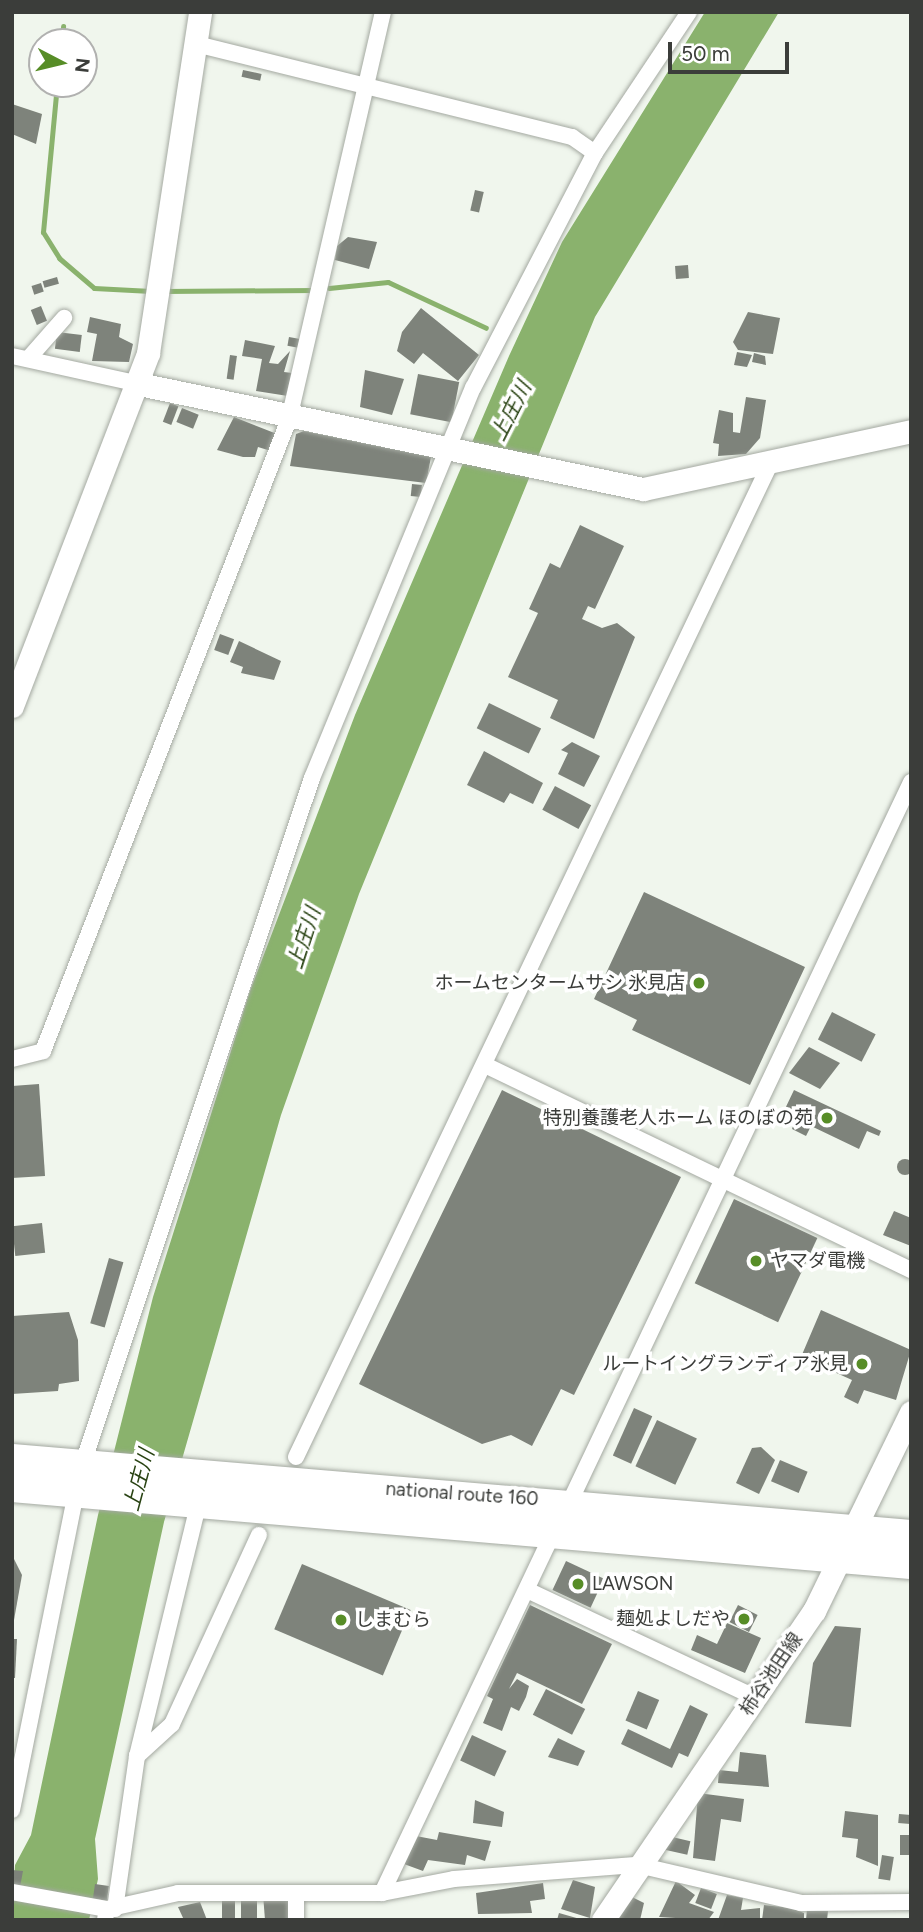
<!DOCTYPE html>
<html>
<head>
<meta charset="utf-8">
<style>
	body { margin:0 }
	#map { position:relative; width:923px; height:1932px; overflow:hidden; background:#f0f6ed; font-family:Figtree,"Noto Sans JP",sans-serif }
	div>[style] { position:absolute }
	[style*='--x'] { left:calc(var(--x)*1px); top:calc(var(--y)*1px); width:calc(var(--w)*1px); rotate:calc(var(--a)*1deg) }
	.water>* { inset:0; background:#8ab26d }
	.stream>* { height:5px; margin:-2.5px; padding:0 2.5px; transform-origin:2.5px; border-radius:2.5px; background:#8ab26d }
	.building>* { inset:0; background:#7e837b; transform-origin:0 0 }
	.round { border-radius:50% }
	.roads { filter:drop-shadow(0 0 2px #a4a9a1) drop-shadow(0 0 2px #a4a9a1) }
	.street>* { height:16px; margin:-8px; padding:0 8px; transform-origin:8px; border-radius:8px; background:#fff }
	.secondary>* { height:23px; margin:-11.5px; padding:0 11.5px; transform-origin:11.5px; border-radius:11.5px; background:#fff }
	.highway>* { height:30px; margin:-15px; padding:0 15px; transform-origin:15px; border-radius:15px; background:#fff }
	.dots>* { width:19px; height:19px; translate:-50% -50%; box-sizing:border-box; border:4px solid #fff; border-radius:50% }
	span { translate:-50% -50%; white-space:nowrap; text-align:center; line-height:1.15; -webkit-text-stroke:7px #fff; paint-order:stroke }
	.poi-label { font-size:19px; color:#3b3d3a }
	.right { translate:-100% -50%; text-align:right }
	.left { translate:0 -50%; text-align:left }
	.street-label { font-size:19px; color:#3b3d3a }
	.water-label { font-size:21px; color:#294313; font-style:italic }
	.frame { position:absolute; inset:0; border:14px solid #3b3d3a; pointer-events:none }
	.north { position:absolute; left:28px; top:28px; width:70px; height:70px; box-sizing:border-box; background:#fff; border:2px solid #b1b1b0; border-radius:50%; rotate:97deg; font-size:19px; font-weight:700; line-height:28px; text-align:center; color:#3b3d3a }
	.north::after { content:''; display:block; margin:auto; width:24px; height:32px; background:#578d27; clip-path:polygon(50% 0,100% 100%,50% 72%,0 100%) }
	.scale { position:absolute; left:668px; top:42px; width:121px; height:32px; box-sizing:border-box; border:4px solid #3b3d3a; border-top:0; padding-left:9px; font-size:21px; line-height:24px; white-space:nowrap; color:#3b3d3a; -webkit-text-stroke:5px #fff; paint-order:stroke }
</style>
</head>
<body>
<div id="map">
	<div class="water">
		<div style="clip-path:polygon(705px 12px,779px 12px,595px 317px,359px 894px,281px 1115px,164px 1522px,95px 1839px,98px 1879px,89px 1920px,12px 1920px,15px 1865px,31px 1835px,98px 1515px,153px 1297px,250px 991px,355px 715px,509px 356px,562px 242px)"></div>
	</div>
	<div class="stream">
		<div style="--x:62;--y:42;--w:16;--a:-86"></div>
		<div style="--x:57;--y:84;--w:149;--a:95.4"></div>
		<div style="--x:43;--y:232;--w:31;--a:58"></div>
		<div style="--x:59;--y:258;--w:46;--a:40.6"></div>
		<div style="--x:94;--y:288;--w:57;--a:3"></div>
		<div style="--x:329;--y:288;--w:59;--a:-5.8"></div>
		<div style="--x:388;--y:282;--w:108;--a:25.1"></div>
		<div style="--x:164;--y:291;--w:151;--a:-0.4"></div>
	</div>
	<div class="building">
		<div style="left:243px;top:70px;width:19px;height:7px;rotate:12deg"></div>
		<div style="clip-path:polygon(12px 104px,42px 114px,36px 144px,12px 134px)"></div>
		<div style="left:475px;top:190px;width:9px;height:21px;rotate:13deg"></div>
		<div style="clip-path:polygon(348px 237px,377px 242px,369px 269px,335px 260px,337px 246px)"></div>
		<div style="left:688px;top:265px;width:13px;height:13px;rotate:86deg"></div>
		<div style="left:57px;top:277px;width:7px;height:15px;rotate:74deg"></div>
		<div style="left:41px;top:283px;width:9px;height:10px;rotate:72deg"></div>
		<div style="left:41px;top:306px;width:16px;height:11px;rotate:68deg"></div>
		<div style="clip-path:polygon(421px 308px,479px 355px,458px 381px,423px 353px,414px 364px,397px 351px,402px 332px)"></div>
		<div style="clip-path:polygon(748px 312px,780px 318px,773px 354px,738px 350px,733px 342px)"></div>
		<div style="clip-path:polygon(90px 317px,121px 324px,119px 337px,133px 344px,129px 362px,92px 361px,97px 334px,87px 332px)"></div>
		<div style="left:57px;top:332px;width:25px;height:17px;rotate:7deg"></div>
		<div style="left:289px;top:337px;width:11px;height:9px;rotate:10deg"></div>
		<div style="clip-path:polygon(245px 340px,275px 346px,269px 363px,278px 364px,290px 351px,284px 372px,292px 373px,288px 396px,256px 391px,262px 359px,242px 356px)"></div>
		<div style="clip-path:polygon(737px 352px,752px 355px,747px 367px,734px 365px)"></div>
		<div style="clip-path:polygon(754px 353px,765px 356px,766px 365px,752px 362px)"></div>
		<div style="left:230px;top:355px;width:7px;height:24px;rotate:8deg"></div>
		<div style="clip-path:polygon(365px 370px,404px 379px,392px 415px,360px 407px)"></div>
		<div style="left:418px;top:374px;width:42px;height:41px;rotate:11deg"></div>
		<div style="clip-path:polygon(746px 397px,766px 400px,760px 438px,746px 454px,718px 456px,719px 444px,713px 443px,719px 410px,733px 413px,733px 432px,740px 433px)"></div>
		<div style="left:170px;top:403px;width:9px;height:20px;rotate:21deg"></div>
		<div style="left:182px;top:408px;width:18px;height:15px;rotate:22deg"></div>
		<div style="clip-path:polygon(234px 417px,277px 434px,271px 451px,258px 447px,255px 457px,243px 457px,217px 450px)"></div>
		<div style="clip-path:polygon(304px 431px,431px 457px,426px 483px,290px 466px,296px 434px)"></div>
		<div style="left:412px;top:484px;width:10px;height:12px;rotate:6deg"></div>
		<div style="clip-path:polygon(580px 525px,624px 546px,595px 609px,588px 606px,582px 619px,602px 628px,617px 623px,635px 637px,594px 739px,550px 718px,558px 700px,508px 677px,538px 613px,529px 609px,550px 563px,560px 568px)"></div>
		<div style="left:220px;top:634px;width:15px;height:17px;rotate:20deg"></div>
		<div style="clip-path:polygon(239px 641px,281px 661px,274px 680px,241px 673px,243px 667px,230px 662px)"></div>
		<div style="left:489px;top:703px;width:58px;height:28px;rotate:26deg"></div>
		<div style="clip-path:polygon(572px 742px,600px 756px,584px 787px,558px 774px,568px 753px,561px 750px)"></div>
		<div style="clip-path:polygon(484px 751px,543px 783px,533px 804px,510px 793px,504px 803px,467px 785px)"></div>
		<div style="left:555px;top:786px;width:41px;height:27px;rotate:28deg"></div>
		<div style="clip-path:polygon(644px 892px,805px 967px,750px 1085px,632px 1030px,637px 1020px,594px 999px)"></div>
		<div style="left:832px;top:1012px;width:49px;height:31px;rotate:27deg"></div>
		<div style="clip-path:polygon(809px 1047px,840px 1063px,820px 1089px,789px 1073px)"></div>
		<div style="clip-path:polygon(39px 1084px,45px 1176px,12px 1178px,12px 1086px)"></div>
		<div style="clip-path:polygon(502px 1090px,681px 1177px,574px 1395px,561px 1389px,532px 1446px,511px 1435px,482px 1444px,359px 1384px)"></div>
		<div style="clip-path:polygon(794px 1090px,881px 1131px,879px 1136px,867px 1131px,859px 1149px,811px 1126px,806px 1136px,792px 1129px,794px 1123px,783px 1113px)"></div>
		<div class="round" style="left:897px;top:1159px;width:16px;height:16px"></div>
		<div style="left:734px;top:1199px;width:92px;height:93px;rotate:25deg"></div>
		<div style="clip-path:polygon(894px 1211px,911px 1218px,911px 1246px,883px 1235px)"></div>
		<div style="left:42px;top:1223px;width:30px;height:30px;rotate:84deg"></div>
		<div style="left:109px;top:1258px;width:15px;height:68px;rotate:16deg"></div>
		<div style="clip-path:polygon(821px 1310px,911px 1350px,896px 1400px,864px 1390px,858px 1404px,844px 1397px,852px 1380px,801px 1357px)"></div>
		<div style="clip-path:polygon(69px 1312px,78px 1340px,79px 1381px,59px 1384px,58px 1391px,12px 1394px,12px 1316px)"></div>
		<div style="left:634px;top:1408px;width:20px;height:52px;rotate:24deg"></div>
		<div style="left:657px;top:1420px;width:44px;height:51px;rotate:25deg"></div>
		<div style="clip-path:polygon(761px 1447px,775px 1460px,759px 1494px,736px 1483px,752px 1448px)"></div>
		<div style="left:780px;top:1460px;width:30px;height:23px;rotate:23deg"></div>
		<div style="clip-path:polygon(12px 1555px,22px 1575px,14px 1620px,12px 1620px)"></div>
		<div style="left:566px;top:1561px;width:42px;height:32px;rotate:25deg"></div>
		<div style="left:302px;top:1564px;width:118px;height:71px;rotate:23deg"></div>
		<div style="clip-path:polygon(530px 1605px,612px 1644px,582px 1704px,517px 1673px,509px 1689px,517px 1679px,529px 1686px,526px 1697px,519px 1711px,511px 1707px,502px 1731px,483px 1723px,493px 1699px,487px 1696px)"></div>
		<div style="left:738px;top:1605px;width:22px;height:19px;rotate:27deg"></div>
		<div style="clip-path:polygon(727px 1623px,761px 1638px,745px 1673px,691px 1650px,697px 1635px,717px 1644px)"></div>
		<div style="clip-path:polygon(835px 1626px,861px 1628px,851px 1727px,805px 1723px,813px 1663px)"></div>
		<div style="clip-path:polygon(12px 1639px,17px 1639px,15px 1678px,12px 1678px)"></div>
		<div style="left:546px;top:1689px;width:44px;height:29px;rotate:27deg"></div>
		<div style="left:638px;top:1691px;width:23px;height:32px;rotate:23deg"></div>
		<div style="clip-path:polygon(690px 1705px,708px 1714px,688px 1757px,679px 1753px,672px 1768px,621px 1744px,628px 1729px,670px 1749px)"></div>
		<div style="left:472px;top:1735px;width:38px;height:28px;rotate:25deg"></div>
		<div style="clip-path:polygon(558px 1738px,585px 1751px,578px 1766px,548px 1757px)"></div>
		<div style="clip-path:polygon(740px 1752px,766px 1755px,769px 1787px,718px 1783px,719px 1770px,738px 1772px)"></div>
		<div style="clip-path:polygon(698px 1793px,744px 1799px,741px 1822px,721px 1819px,715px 1861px,693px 1858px)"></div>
		<div style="clip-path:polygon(475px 1800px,504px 1812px,502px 1827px,473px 1823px)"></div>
		<div style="clip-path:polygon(845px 1811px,878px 1815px,878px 1866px,856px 1857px,858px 1839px,842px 1837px)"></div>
		<div style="left:899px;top:1814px;width:12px;height:9px;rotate:5deg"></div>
		<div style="clip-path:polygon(439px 1832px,491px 1841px,485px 1861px,467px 1855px,465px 1865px,428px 1860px,423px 1871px,404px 1864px,416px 1836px,437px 1840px)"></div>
		<div style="left:900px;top:1835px;width:9px;height:20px"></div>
		<div style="left:668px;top:1836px;width:23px;height:14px;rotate:13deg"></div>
		<div style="left:882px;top:1855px;width:12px;height:24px;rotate:9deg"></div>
		<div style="clip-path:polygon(12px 1870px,23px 1871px,20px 1887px,12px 1885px)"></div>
		<div style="clip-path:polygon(573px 1880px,595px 1887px,590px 1918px,561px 1909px)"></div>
		<div style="clip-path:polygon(676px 1881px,695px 1895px,689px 1903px,714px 1912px,708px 1920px,659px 1917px)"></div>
		<div style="clip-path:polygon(543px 1883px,545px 1899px,530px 1901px,532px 1913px,478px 1914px,476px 1893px)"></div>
		<div style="left:95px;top:1884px;width:14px;height:15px;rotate:8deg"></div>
		<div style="left:701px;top:1888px;width:17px;height:16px;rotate:21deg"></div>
		<div style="clip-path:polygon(263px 1894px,292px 1898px,291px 1920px,265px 1920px)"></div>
		<div style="clip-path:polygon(628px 1895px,644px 1903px,640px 1920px,610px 1920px)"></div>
		<div style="clip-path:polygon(727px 1895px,743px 1898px,741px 1910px,760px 1908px,760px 1919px,718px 1920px)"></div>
		<div style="left:241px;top:1896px;width:16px;height:24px"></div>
		<div style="left:222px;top:1898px;width:13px;height:22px"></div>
		<div style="clip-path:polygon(200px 1902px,207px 1920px,184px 1920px,178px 1907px)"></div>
		<div style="clip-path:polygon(764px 1905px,791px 1908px,804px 1913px,804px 1920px,762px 1920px)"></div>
		<div style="clip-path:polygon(807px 1909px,828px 1911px,827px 1920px,806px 1920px)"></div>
		<div style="clip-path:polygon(559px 1913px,580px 1919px,579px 1920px,557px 1920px)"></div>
	</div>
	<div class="roads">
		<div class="street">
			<div style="--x:595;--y:153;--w:169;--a:-56.3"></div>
			<div style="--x:12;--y:356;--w:130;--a:12.4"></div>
			<div style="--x:28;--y:359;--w:55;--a:-48.7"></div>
			<div style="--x:12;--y:1059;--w:32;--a:-14"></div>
			<div style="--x:43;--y:1051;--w:678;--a:-68.73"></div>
			<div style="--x:289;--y:419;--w:418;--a:-77"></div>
			<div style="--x:487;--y:1066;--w:471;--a:25.7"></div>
			<div style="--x:296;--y:1457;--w:1100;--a:-64.48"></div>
			<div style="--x:82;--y:1466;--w:725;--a:-71.52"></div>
			<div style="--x:312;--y:778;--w:422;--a:-67.6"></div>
			<div style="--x:473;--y:388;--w:265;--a:-62.6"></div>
			<div style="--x:595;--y:153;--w:28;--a:-145"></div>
			<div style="--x:572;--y:137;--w:388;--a:-166.1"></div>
			<div style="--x:566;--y:1510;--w:806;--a:-64.64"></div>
			<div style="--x:529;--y:1591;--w:251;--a:25.2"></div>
			<div style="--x:137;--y:1756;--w:261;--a:-76.3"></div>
			<div style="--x:12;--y:1810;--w:324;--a:-78.6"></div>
			<div style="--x:12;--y:1892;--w:97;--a:10.1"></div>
			<div style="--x:382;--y:1893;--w:403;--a:-64.6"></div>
			<div style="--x:296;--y:1895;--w:25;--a:90"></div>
			<div style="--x:115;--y:1909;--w:155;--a:-81.8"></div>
			<div style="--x:137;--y:1756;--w:47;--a:-42.4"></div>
			<div style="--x:172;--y:1724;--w:208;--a:-65.3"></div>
			<div style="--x:105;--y:1920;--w:11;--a:-80"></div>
			<div style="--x:107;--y:1909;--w:73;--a:-12.7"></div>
			<div style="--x:178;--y:1893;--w:204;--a:0"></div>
			<div style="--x:382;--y:1893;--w:73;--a:-11"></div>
			<div style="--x:454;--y:1879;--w:185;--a:-4.4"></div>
			<div style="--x:638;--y:1865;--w:167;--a:13.1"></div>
			<div style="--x:801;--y:1903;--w:110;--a:-0.5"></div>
		</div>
		<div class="secondary">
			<div style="--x:139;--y:384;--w:515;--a:11.77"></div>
			<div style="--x:643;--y:489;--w:274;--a:-12.2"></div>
			<div style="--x:12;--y:706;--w:378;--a:-68.9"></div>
			<div style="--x:148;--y:353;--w:345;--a:-81.3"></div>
			<div style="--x:603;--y:1920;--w:374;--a:-55.7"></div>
			<div style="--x:814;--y:1611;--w:221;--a:-64"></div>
		</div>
		<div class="highway">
			<div style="--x:12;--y:1459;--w:902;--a:4.83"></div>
			<div style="--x:12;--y:1487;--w:902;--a:4.9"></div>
		</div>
	</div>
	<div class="dots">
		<div style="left:699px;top:983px;background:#578d27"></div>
		<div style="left:827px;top:1118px;background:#578d27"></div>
		<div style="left:756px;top:1261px;background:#578d27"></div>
		<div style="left:862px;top:1364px;background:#578d27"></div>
		<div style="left:578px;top:1584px;background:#578d27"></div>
		<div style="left:744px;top:1619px;background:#578d27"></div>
		<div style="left:341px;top:1620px;background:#578d27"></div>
	</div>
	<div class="poi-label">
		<span class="right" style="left:685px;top:983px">ホームセンタームサシ 氷見店</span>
		<span class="right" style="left:813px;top:1118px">特別養護老人ホーム ほのぼの苑</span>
		<span class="left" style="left:770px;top:1261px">ヤマダ電機</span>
		<span class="right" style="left:848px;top:1364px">ルートイングランディア氷見</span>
		<span class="left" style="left:592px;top:1584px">LAWSON</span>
		<span class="right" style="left:730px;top:1619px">麺処よしだや</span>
		<span class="left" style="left:355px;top:1620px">しまむら</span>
	</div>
	<div class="street-label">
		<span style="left:462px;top:1494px;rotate:4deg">national route 160</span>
		<span style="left:771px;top:1674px;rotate:-56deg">柿谷池田線</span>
	</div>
	<div class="water-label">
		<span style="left:511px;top:411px;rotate:-63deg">上庄川</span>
		<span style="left:304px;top:938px;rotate:-72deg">上庄川</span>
		<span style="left:139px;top:1480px;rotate:-75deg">上庄川</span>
	</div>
	<div class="frame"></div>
	<div class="north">N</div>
	<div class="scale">50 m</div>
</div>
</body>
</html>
